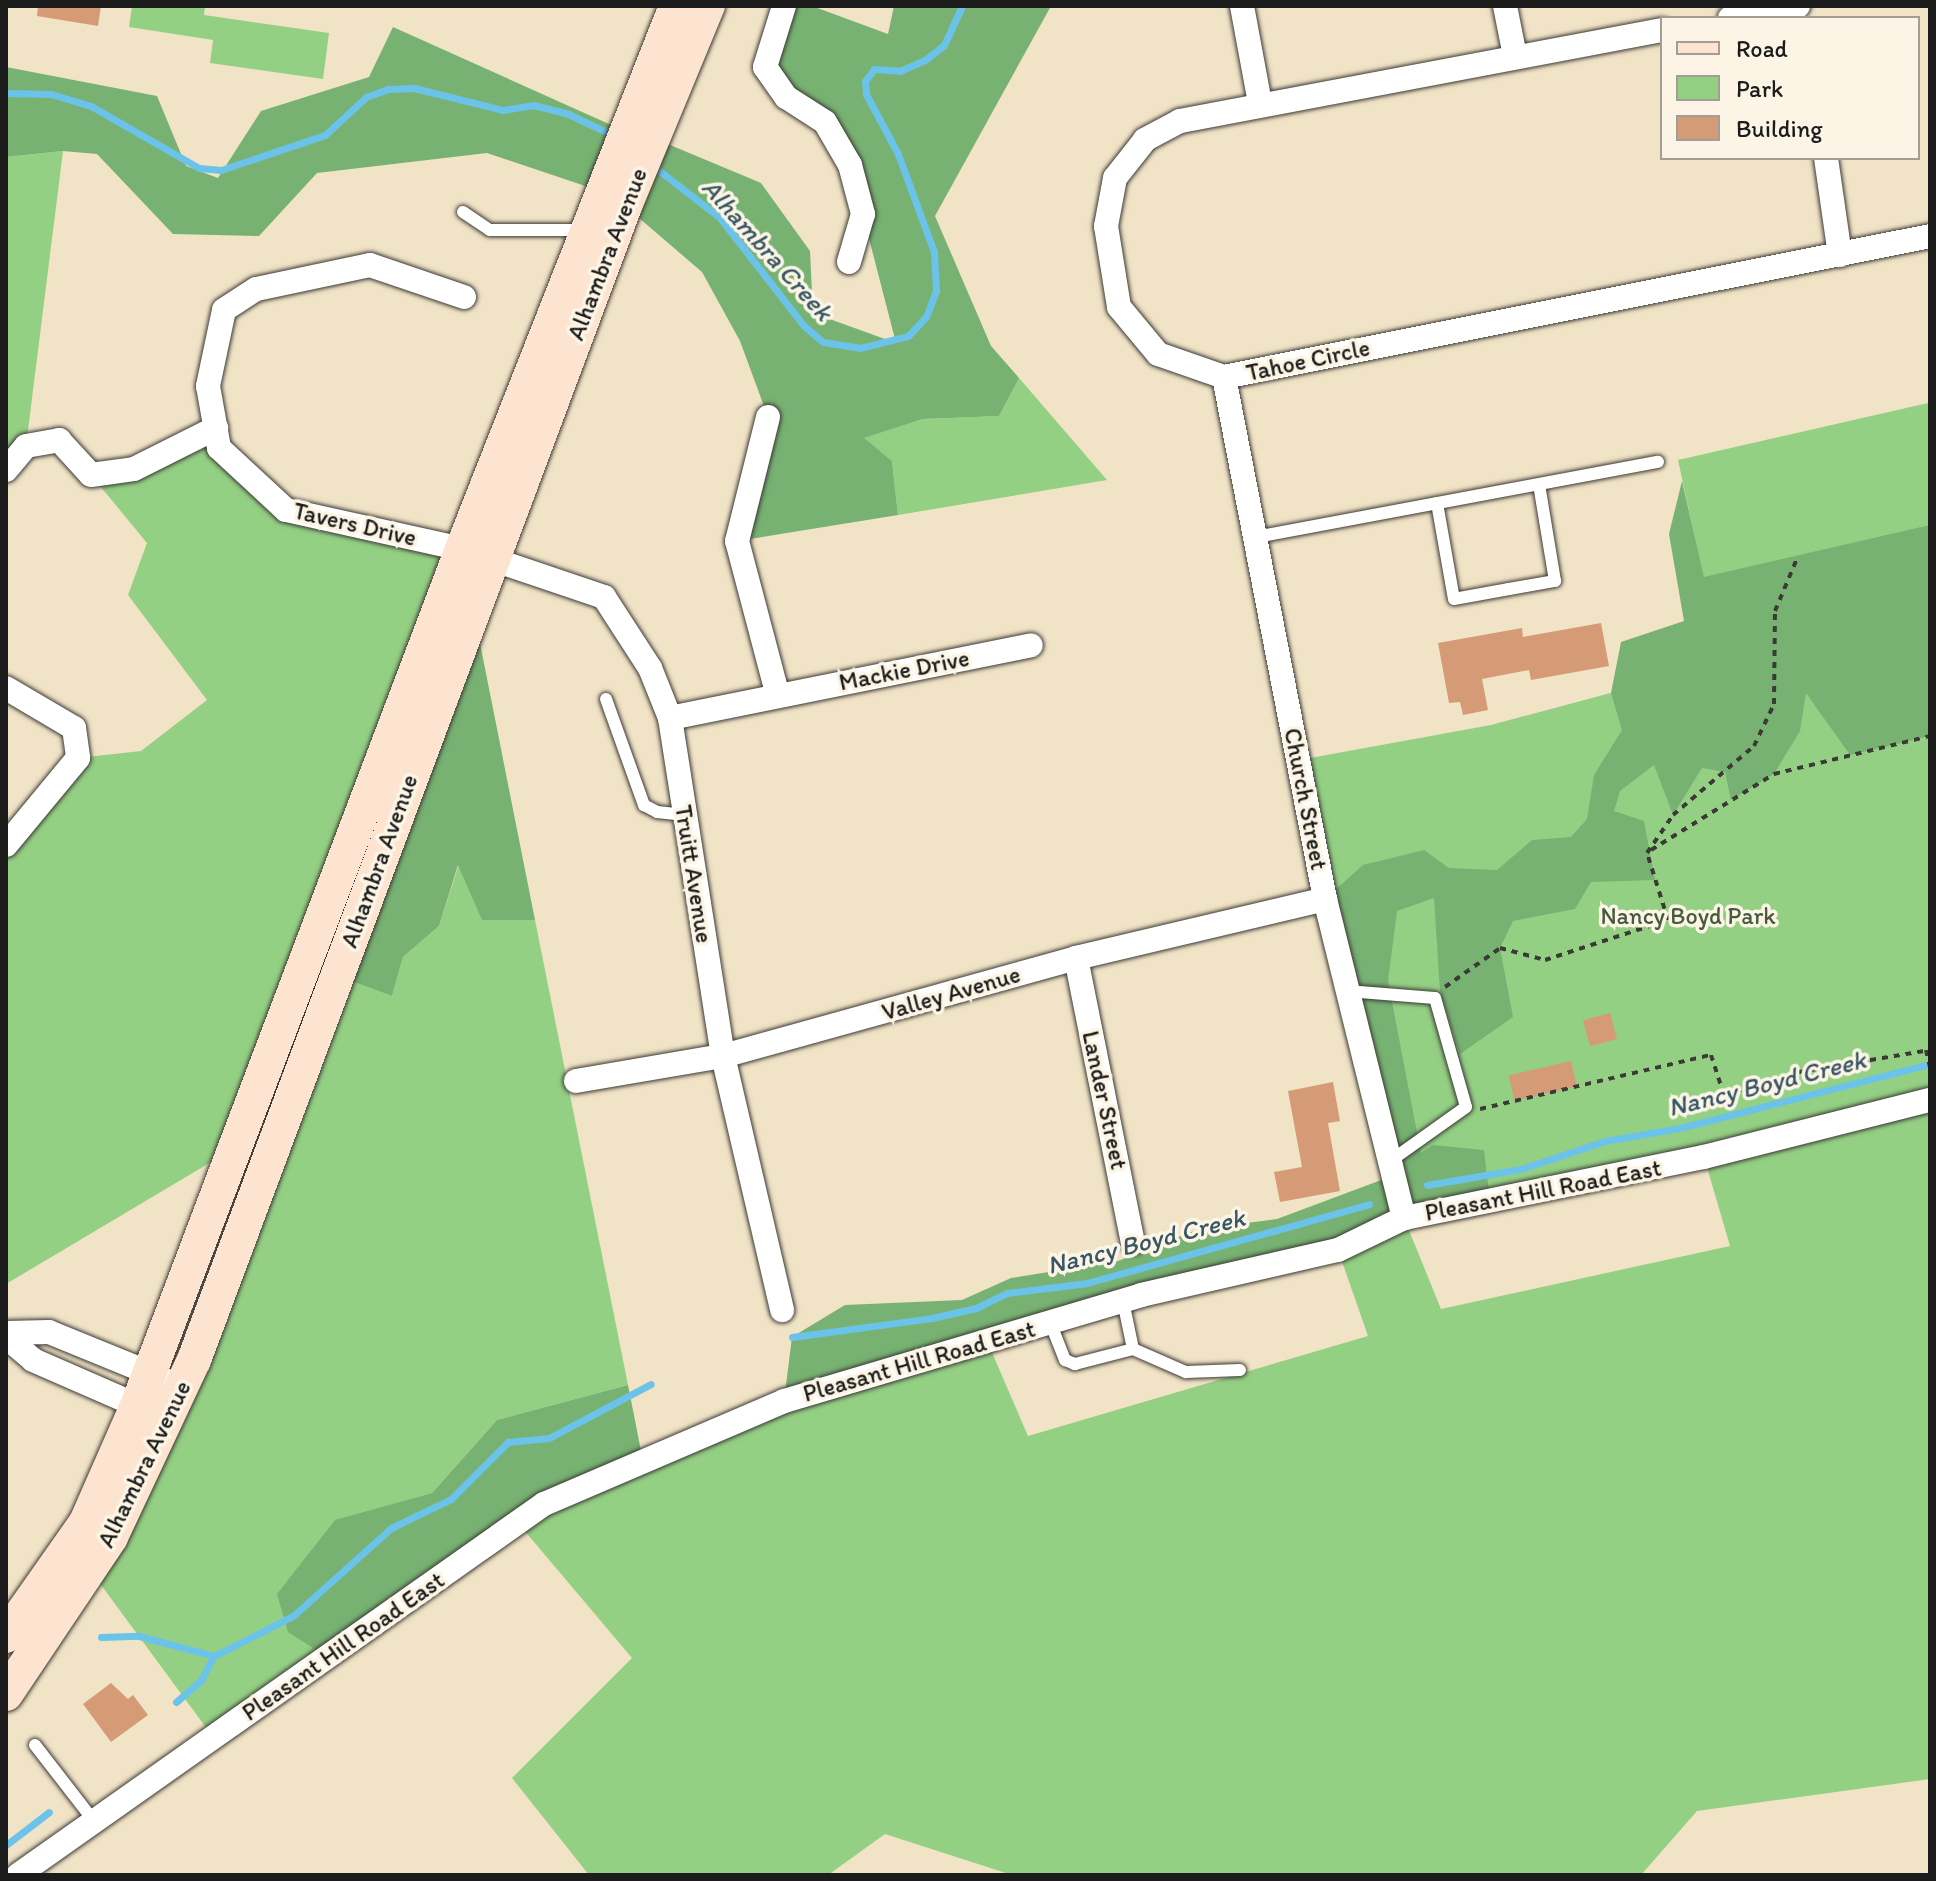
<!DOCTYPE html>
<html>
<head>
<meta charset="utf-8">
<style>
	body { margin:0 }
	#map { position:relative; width:1936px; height:1881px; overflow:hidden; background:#f1e3c6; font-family:Itim,sans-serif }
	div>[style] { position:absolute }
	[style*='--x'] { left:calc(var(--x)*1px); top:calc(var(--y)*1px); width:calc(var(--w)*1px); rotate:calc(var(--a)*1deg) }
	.green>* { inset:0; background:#94d084 }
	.forest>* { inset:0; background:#77b272 }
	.stream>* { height:7px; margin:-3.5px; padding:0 3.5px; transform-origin:3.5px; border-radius:3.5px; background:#6cc3e9 }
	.building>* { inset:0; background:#d59b77; transform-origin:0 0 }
	.path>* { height:4px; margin-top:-2px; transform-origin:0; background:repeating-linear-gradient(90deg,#3c3a36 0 6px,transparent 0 12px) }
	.roads { filter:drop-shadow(0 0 2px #3c3a36) drop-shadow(0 0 2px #3c3a36) }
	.service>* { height:12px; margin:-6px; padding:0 6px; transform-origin:6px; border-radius:6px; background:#fff }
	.minor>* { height:24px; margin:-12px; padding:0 12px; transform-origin:12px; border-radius:12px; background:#fff }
	.secondary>* { height:34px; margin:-17px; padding:0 17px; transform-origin:17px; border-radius:17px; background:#fde4d1 }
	span { translate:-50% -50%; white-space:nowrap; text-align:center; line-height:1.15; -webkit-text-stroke:7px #fcf5e5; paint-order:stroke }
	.street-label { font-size:24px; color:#1c1c1c }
	.park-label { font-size:24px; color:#465b40 }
	.water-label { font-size:26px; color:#385664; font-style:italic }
	.frame { position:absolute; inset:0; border:8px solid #1c1c1c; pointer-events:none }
	.legend { position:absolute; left:1660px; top:16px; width:260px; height:144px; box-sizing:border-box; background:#fcf5e5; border:2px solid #a29e95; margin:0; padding:10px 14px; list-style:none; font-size:24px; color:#1c1c1c }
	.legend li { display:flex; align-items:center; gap:16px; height:40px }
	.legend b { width:40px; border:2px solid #a29e95 }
</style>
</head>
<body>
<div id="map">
	<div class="green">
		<div style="clip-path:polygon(132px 6px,205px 6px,204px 15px,329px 33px,323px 79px,210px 63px,213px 40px,129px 27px)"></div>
		<div style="clip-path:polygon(63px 151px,26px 446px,6px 470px,6px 157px)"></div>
		<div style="clip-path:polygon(1019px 378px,1107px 480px,898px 515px,892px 461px,863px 438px,923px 419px,999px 416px)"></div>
		<div style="clip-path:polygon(evenodd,1928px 403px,1930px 1779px,1697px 1811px,1641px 1875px,1012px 1875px,885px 1834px,828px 1875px,589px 1875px,512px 1778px,632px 1658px,518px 1523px,784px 1401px,987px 1341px,1028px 1436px,1368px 1336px,1338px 1250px,1404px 1218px,1299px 760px,1491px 725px,1722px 663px,1678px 460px,1928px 403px,1704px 1157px,1730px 1246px,1441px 1309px,1404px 1218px,1704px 1157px)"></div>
		<div style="clip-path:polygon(216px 428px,286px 510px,462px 549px,238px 1146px,6px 1284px,6px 845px,78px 758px,141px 751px,207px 700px,128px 595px,147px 543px,91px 475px)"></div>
		<div style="clip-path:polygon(459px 864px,482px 919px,535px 920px,628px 1385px,497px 1420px,432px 1493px,335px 1521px,327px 1657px,213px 1737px,90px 1570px,337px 976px,392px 996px,403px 957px,439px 926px)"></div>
	</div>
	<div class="forest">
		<div style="clip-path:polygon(784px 6px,812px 6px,888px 34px,894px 6px,1051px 6px,935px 216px,991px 346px,1019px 378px,999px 416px,923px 419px,864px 438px,892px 461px,898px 515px,737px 541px,768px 417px,740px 341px,702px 272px,625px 206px,651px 137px,761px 183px,810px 251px,813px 313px,896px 343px,850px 165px,765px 67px)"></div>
		<div style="clip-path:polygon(393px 27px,629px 133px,603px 192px,487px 153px,317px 173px,259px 236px,173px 234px,97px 154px,63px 151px,6px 157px,6px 67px,157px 96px,186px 166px,218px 178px,261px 111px,369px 77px)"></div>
		<div style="clip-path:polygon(1682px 481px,1704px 577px,1930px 525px,1930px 736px,1850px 755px,1806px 693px,1800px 731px,1774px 774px,1731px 800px,1725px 772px,1702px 768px,1673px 815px,1654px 765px,1620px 791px,1614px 811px,1644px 821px,1655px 880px,1591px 882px,1575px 909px,1513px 921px,1500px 948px,1513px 1017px,1460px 1054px,1440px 991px,1434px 898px,1397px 911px,1388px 981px,1421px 1153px,1433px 1145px,1484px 1150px,1490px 1201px,784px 1401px,792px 1337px,845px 1305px,962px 1300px,1011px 1278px,1118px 1261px,1199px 1229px,1277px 1219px,1392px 1176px,1325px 899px,1363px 865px,1424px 850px,1449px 868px,1497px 870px,1532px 840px,1571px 837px,1587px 819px,1594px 775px,1622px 730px,1611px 693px,1621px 642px,1684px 621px,1669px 534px)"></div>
		<div style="clip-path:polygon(473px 608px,535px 920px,482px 920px,458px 865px,439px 926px,403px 957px,392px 996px,337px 976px)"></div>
		<div style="clip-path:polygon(628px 1385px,643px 1461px,544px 1504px,327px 1657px,288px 1632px,277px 1594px,335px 1520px,432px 1493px,497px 1420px)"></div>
	</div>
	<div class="stream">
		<div style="--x:6;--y:93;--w:45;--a:1.3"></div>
		<div style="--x:51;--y:94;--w:42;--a:16.7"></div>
		<div style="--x:91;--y:106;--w:125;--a:29.9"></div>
		<div style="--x:199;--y:168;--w:22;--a:5"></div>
		<div style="--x:221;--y:170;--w:110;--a:-18.6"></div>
		<div style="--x:325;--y:135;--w:56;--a:-42.8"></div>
		<div style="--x:366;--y:97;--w:23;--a:-20"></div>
		<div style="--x:388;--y:89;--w:26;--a:-2"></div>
		<div style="--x:414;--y:88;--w:92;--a:13.9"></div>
		<div style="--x:503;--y:110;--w:30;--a:-9"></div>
		<div style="--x:533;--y:105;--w:36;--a:14"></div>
		<div style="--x:568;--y:114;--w:50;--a:25"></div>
		<div style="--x:652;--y:165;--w:86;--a:37.9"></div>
		<div style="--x:720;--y:218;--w:137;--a:52.1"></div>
		<div style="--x:804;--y:326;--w:25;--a:40"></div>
		<div style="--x:823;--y:342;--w:37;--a:9"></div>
		<div style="--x:860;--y:348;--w:49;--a:-14"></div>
		<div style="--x:908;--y:336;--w:26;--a:-47"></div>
		<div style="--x:926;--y:317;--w:28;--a:-69"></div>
		<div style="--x:936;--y:291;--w:39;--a:-93"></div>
		<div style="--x:934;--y:252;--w:104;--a:-110.2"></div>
		<div style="--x:898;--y:154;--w:68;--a:-118.1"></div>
		<div style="--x:866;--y:94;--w:13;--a:-94"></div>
		<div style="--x:865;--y:81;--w:15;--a:-53"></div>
		<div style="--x:874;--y:69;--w:26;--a:4"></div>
		<div style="--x:900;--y:71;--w:27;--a:-24"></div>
		<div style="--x:925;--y:60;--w:24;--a:-38"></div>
		<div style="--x:944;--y:45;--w:43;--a:-65.2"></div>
		<div style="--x:1427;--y:1185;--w:95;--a:-9.7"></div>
		<div style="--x:1521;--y:1169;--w:89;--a:-18.4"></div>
		<div style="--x:1605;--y:1141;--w:80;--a:-10"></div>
		<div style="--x:1684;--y:1127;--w:254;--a:-14.4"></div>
		<div style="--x:792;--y:1337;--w:141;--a:-7.7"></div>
		<div style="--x:932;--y:1318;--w:45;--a:-12.8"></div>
		<div style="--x:976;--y:1308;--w:34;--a:-26"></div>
		<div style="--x:1007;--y:1293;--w:81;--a:-7.1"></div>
		<div style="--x:1087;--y:1283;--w:293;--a:-15.6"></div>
		<div style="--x:101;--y:1637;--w:38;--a:-2"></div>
		<div style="--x:139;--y:1636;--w:78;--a:14.9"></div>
		<div style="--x:176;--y:1702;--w:33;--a:-41"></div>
		<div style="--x:201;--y:1680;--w:27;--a:-62"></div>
		<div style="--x:214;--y:1656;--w:89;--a:-26.9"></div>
		<div style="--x:293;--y:1616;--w:132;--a:-41.9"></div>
		<div style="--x:391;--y:1528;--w:67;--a:-25.8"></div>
		<div style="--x:451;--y:1499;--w:81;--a:-45"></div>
		<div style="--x:508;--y:1442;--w:41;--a:-5.6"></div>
		<div style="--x:549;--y:1438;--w:115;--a:-27.9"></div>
		<div style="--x:6;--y:1845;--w:54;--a:-37.5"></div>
	</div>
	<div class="building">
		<div style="clip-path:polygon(38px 6px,101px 6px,98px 26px,37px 16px)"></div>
		<div style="clip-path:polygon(1601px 623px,1609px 666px,1531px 680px,1529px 670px,1482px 679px,1488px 710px,1463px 715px,1460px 702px,1449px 703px,1438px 643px,1522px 628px,1523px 637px)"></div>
		<div style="left:1610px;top:1013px;width:27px;height:28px;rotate:75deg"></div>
		<div style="left:1571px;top:1061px;width:26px;height:64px;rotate:77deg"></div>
		<div style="clip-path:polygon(1333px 1082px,1340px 1121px,1328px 1123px,1340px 1191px,1280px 1202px,1274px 1172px,1302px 1167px,1288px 1091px)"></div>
		<div style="clip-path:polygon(111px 1683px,128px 1699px,133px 1695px,148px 1715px,111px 1742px,83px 1704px)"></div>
	</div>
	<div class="path">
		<div style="--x:1651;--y:850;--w:145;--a:-31.7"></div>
		<div style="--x:1774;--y:774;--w:161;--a:-13.7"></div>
		<div style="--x:1930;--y:931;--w:52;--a:90"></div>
		<div style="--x:1445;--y:987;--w:67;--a:-35.3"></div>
		<div style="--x:1500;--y:948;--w:47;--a:14.9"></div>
		<div style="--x:1545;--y:960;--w:129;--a:-18"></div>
		<div style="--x:1668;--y:920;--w:70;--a:-107.4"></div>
		<div style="--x:1647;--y:853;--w:46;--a:-55.6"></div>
		<div style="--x:1673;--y:815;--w:106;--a:-40.4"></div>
		<div style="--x:1754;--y:746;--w:47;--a:-64.5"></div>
		<div style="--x:1774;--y:704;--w:93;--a:-89.4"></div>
		<div style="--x:1775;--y:611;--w:60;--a:-67.3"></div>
		<div style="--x:1926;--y:1050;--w:18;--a:77"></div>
		<div style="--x:1480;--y:1109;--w:237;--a:-13.2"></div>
		<div style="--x:1711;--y:1055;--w:42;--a:72"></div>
		<div style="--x:1724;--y:1095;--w:78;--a:-17"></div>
		<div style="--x:1799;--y:1072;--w:133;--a:-9.5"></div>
	</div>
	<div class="roads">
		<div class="service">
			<div style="--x:463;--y:212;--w:32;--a:34"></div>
			<div style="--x:490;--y:230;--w:94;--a:0"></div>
			<div style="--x:1437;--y:503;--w:97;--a:80"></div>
			<div style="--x:1454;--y:599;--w:56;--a:-10.3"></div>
			<div style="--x:1509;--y:589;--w:47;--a:-9.9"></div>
			<div style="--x:1555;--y:581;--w:98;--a:-99.4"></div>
			<div style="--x:1256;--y:537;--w:409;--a:-10.6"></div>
			<div style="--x:606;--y:699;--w:113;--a:70.3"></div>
			<div style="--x:644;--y:805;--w:15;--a:28"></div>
			<div style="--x:657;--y:812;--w:28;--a:6"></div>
			<div style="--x:1347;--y:991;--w:88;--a:4.5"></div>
			<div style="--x:1435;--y:998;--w:113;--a:74.1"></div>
			<div style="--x:1466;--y:1107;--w:95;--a:144.5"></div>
			<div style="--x:1050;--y:1322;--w:41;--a:68.5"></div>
			<div style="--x:1065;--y:1360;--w:11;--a:22"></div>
			<div style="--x:1075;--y:1364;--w:60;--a:-14.5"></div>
			<div style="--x:1133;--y:1349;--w:49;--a:-101.8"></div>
			<div style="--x:1133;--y:1349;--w:58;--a:23.5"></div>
			<div style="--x:1186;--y:1372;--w:54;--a:-2.1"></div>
			<div style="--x:35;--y:1745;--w:96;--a:52.2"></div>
		</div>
		<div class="minor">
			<div style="--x:784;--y:6;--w:64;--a:107.3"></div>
			<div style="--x:765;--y:67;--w:37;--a:55"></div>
			<div style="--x:786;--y:97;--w:46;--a:32.7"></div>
			<div style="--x:825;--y:122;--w:50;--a:59.8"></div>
			<div style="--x:850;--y:165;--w:51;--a:75.1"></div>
			<div style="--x:863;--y:214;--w:50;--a:106.3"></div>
			<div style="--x:1242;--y:6;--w:99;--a:79.5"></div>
			<div style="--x:1505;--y:6;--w:51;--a:78.7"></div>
			<div style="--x:1730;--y:18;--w:69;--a:-10"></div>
			<div style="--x:1662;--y:30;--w:491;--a:169.3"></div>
			<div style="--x:1180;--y:121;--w:40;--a:152"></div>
			<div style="--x:1145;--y:140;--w:48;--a:128.3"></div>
			<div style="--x:1115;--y:178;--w:49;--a:100.6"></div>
			<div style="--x:1106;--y:226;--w:82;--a:80.9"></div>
			<div style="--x:1119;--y:307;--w:61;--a:50.3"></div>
			<div style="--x:1158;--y:354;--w:70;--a:19.2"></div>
			<div style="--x:1224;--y:377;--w:720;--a:-11.29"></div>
			<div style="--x:1826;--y:158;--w:98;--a:81.8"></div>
			<div style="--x:464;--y:297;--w:99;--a:-161.2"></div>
			<div style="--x:370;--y:265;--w:116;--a:168.1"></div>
			<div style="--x:256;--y:289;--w:38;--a:147"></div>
			<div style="--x:224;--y:310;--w:78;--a:101.9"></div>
			<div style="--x:208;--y:386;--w:63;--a:79.9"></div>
			<div style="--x:219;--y:448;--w:91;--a:42.8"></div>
			<div style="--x:286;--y:510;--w:180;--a:12.5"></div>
			<div style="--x:462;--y:549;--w:150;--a:18.7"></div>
			<div style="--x:604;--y:597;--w:85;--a:57.1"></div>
			<div style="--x:650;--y:668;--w:54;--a:68.2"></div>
			<div style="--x:670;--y:718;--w:342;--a:81.1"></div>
			<div style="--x:723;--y:1056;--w:261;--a:76.9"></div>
			<div style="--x:1224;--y:377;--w:532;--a:79.05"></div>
			<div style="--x:1325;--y:899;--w:329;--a:76.1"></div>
			<div style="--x:768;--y:417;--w:128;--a:104"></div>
			<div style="--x:737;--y:541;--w:160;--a:75.2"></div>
			<div style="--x:6;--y:470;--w:31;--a:-50"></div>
			<div style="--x:26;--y:446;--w:34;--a:-10"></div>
			<div style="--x:59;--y:440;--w:47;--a:47.6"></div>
			<div style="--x:91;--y:475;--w:43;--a:-7.9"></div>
			<div style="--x:134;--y:469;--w:92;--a:-26.6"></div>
			<div style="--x:6;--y:688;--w:79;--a:30.5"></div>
			<div style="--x:74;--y:728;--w:30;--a:82"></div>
			<div style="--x:78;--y:758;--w:113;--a:129.6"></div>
			<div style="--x:670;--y:718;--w:368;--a:-11.4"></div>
			<div style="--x:1076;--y:958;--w:290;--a:78.7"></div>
			<div style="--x:576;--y:1081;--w:149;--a:-9.7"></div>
			<div style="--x:723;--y:1056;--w:366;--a:-15.5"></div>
			<div style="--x:1076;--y:958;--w:256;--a:-13.3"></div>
			<div style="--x:6;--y:1333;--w:43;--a:-1.3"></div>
			<div style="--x:49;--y:1332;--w:122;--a:22.2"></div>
			<div style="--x:6;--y:1337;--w:35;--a:40"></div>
			<div style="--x:33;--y:1360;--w:130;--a:23.6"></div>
			<div style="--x:18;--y:1875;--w:644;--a:-35.2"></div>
			<div style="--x:544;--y:1504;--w:261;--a:-23.2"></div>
			<div style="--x:784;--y:1401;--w:372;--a:-16.5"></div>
			<div style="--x:1141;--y:1295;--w:202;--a:-12.9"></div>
			<div style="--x:1338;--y:1250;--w:73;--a:-25.9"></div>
			<div style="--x:1404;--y:1218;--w:306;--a:-11.5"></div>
			<div style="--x:1704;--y:1157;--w:233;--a:-14.2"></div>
		</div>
		<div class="secondary">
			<div style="--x:6;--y:1636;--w:139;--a:-54.9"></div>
			<div style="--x:86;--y:1522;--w:127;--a:-66.3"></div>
			<div style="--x:137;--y:1406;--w:917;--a:-69.23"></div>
			<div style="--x:462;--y:549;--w:584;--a:-68.49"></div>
			<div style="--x:6;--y:1694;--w:189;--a:-56.2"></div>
			<div style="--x:111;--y:1537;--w:195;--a:-64.9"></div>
			<div style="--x:194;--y:1360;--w:1232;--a:-69.52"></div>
			<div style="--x:625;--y:206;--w:217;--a:-67.5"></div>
		</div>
	</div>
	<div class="street-label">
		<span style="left:607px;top:254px;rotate:-69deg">Alhambra Avenue</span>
		<span style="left:1308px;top:360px;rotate:-12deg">Tahoe Circle</span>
		<span style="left:355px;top:524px;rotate:13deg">Tavers Drive</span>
		<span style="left:904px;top:670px;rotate:-11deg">Mackie Drive</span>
		<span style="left:1306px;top:799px;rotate:79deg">Church Street</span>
		<span style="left:379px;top:861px;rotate:-70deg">Alhambra Avenue</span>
		<span style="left:694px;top:874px;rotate:81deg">Truitt Avenue</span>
		<span style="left:951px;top:993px;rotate:-16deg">Valley Avenue</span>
		<span style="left:1105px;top:1100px;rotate:78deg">Lander Street</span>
		<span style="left:1543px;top:1190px;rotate:-11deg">Pleasant Hill Road East</span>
		<span style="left:919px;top:1361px;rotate:-16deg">Pleasant Hill Road East</span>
		<span style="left:144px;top:1464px;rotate:-64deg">Alhambra Avenue</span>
		<span style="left:343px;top:1646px;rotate:-35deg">Pleasant Hill Road East</span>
	</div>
	<div class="park-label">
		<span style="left:1688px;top:916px">Nancy Boyd Park</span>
	</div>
	<div class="water-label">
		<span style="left:767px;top:250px;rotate:48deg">Alhambra Creek</span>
		<span style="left:1767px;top:1084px;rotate:-14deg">Nancy Boyd Creek</span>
		<span style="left:1146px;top:1242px;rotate:-14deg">Nancy Boyd Creek</span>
	</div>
	<div class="frame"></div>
	<ul class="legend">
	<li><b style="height:10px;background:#fde4d1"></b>Road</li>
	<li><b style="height:22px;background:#94d084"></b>Park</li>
	<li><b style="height:22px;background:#d59b77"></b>Building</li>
	</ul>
</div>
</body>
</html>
